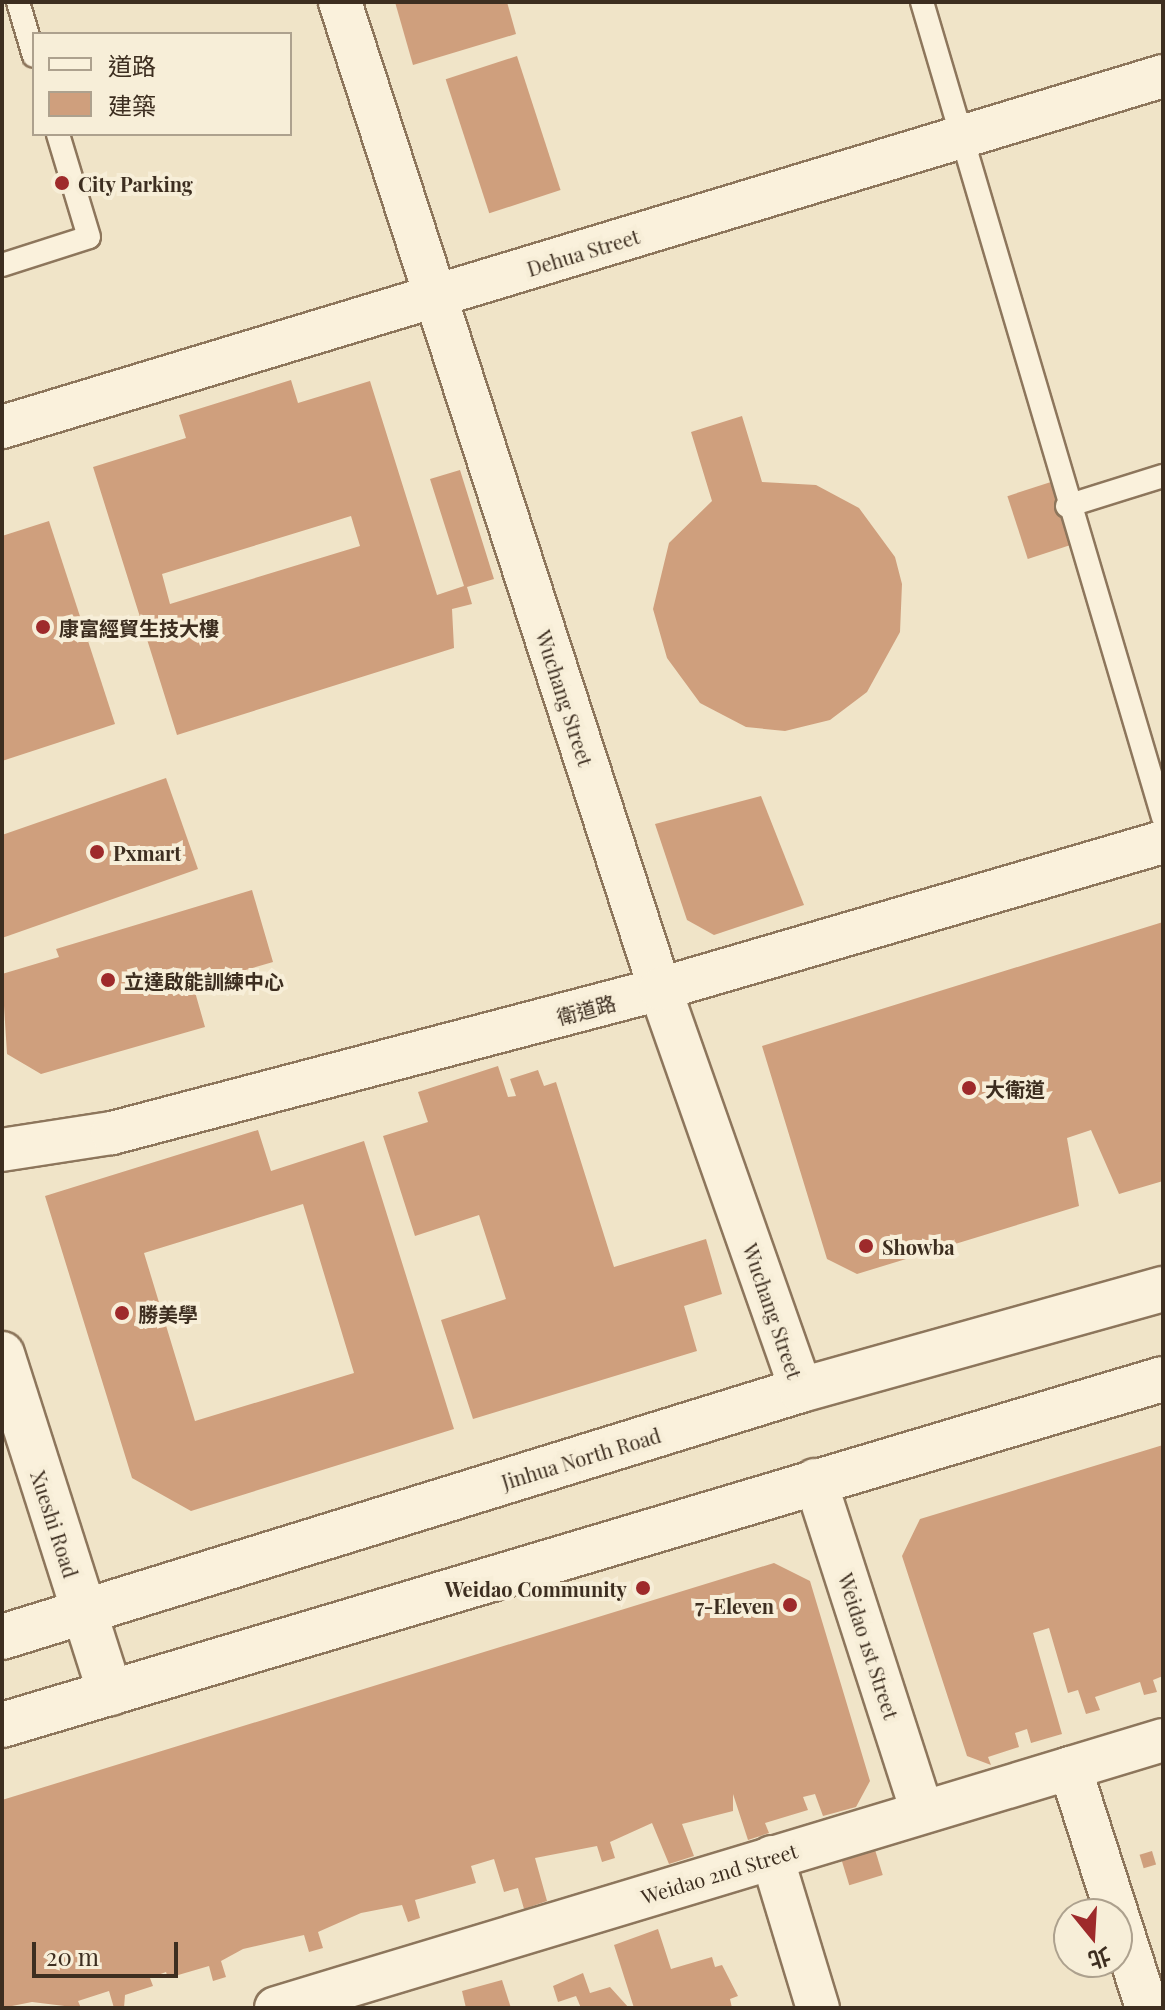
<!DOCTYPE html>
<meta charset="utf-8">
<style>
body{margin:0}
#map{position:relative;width:1165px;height:2010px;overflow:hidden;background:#f0e4c8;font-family:"Playfair Display","Noto Sans TC",serif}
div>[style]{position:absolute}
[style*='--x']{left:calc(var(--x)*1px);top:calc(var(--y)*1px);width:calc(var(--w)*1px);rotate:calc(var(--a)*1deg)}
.building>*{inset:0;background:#cf9f7d;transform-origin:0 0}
.roads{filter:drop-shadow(2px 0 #8d765c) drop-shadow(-2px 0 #8d765c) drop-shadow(0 2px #8d765c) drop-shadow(0 -2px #8d765c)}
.lane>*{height:22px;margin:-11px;padding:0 11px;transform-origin:11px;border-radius:11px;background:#faf1dc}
.street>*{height:42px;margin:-21px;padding:0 21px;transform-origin:21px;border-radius:21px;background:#faf1dc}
.secondary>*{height:44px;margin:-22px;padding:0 22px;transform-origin:22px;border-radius:22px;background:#faf1dc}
.dots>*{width:22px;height:22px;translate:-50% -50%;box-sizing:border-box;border:4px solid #f7eed8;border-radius:50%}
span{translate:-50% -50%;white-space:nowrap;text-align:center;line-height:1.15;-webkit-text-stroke:8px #f7eed8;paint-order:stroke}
.poi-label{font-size:20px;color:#3d2e20;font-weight:700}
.left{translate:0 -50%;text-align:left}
.right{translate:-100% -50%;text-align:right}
.street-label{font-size:20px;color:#3d2e20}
.frame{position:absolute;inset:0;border:4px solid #3d2e20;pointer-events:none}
.legend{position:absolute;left:32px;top:32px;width:260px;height:104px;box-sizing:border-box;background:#f7eed8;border:2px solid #ada18e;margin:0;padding:10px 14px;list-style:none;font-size:24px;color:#3d2e20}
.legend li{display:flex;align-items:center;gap:16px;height:40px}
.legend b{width:40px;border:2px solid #ada18e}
.north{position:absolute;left:1053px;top:1898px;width:80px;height:80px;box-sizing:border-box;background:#f7eed8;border:2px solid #ada18e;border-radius:50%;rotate:162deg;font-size:22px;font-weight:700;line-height:32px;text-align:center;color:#3d2e20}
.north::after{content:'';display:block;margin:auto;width:28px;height:36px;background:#9e2a2b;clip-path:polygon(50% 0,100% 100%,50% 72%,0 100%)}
.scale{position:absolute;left:32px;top:1942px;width:146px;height:36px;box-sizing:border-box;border:4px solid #3d2e20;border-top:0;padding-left:10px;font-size:24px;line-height:28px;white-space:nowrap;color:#3d2e20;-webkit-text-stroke:6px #f7eed8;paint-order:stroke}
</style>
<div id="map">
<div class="building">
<i style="clip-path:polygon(395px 2px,507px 2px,516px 34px,413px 65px)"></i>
<i style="left:517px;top:56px;width:141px;height:75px;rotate:72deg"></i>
<i style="clip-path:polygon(evenodd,291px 380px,298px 403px,370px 381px,437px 595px,464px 586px,430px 479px,460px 470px,494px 579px,467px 587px,472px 604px,452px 609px,454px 648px,177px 735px,93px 467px,186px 438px,179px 415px,291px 380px,351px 516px,360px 546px,170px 604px,162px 574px,351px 516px)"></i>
<i style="clip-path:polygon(742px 416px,762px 482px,816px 485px,859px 508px,895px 557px,902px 584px,900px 632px,867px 692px,830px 720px,785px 731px,746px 727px,700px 703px,667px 658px,653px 609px,669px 543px,712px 501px,691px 432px)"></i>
<i style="left:1054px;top:481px;width:66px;height:49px;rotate:72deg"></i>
<i style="clip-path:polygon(49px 521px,115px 724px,2px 761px,2px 536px)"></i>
<i style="clip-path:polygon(166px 778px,198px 869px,2px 938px,2px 835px)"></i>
<i style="clip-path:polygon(761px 796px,804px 905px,714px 935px,687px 920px,655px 824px)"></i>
<i style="clip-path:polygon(252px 890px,273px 962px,193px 985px,205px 1027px,41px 1074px,7px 1054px,2px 974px,59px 957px,56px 949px)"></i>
<i style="clip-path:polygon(1163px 922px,1163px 1181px,1119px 1194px,1091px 1130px,1067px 1138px,1079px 1206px,857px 1274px,827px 1259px,762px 1046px)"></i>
<i style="clip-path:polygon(498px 1066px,508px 1097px,516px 1096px,510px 1079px,538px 1070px,544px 1086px,556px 1082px,614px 1267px,706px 1239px,722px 1294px,684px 1306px,697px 1351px,473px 1419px,441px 1320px,506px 1299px,479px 1215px,415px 1236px,383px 1136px,428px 1122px,418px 1092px)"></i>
<i style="clip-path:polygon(evenodd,258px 1130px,271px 1171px,364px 1141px,454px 1429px,191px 1511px,132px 1478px,45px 1196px,258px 1130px,303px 1204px,354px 1373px,195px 1421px,144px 1253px,303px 1204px)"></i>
<i style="clip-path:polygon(1163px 1445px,1163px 1676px,1153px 1680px,1157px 1692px,1144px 1695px,1140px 1682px,1095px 1697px,1100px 1710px,1086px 1714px,1078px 1690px,1068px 1693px,1049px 1628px,1033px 1633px,1062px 1734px,1031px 1743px,1027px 1729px,1015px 1733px,1019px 1747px,988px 1757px,991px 1765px,967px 1756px,902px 1556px,920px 1519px)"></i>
<i style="clip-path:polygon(774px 1563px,810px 1581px,870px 1781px,856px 1807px,823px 1816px,815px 1794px,803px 1797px,808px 1810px,765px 1823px,769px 1833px,748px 1840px,733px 1794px,733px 1811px,682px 1824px,694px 1856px,669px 1864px,652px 1823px,610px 1842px,615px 1858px,602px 1862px,597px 1846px,535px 1858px,547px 1901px,524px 1909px,518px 1888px,504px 1892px,494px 1859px,471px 1866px,476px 1883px,415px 1900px,420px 1918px,408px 1922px,402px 1905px,361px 1913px,318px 1932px,323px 1948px,309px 1952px,304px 1935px,243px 1949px,221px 1961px,226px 1977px,213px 1981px,209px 1966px,168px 1978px,166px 1972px,150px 1978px,153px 1986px,125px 1995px,124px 2008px,114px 2008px,109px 1991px,78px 2001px,81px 2008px,32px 2002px,2px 2008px,2px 1800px)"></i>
<i style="left:869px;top:1830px;width:47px;height:35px;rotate:73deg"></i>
<i style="left:1152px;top:1851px;width:14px;height:13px;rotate:73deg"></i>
<i style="clip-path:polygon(658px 1929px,671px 1969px,712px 1957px,715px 1967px,722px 1965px,738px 1996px,730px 1999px,732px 2008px,634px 2008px,614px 1945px)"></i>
<i style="clip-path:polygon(583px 1973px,590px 1993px,610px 1987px,629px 2008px,581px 2008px,576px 1996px,558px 2002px,553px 1986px)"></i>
<i style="clip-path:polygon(502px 1980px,511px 2008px,466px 2008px,462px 1991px)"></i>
</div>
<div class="roads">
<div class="lane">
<i style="--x:18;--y:2;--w:56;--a:73.5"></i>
<i style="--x:922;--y:2;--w:850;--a:73.53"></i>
<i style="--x:2;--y:265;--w:91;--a:-17.8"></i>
<i style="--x:89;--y:237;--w:108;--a:-106.8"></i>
<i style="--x:1067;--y:506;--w:101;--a:-17.4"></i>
</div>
<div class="street">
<i style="--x:340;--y:2;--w:1038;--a:72.04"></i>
<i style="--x:660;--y:989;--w:425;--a:70.6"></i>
<i style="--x:2;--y:427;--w:1213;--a:-16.82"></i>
<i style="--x:2;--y:1150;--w:111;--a:-8.8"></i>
<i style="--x:112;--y:1133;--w:567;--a:-14.72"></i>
<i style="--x:660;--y:989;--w:524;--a:-16.29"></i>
<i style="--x:815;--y:1480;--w:348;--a:72.1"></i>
<i style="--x:1070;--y:1768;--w:252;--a:72.2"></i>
<i style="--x:772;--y:1857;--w:158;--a:73.1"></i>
<i style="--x:276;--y:2008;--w:927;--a:-16.81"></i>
</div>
<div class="secondary">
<i style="--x:2;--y:1354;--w:356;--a:72.3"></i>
<i style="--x:2;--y:1637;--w:836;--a:-17.18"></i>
<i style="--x:801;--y:1390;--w:376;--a:-15.6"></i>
<i style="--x:2;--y:1725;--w:1211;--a:-16.6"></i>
</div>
</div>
<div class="dots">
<i style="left:62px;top:183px;background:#9e2a2b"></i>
<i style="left:43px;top:627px;background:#9e2a2b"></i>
<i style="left:97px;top:852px;background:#9e2a2b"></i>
<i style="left:108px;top:980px;background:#9e2a2b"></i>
<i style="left:969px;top:1088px;background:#9e2a2b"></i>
<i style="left:866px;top:1246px;background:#9e2a2b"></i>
<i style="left:122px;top:1313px;background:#9e2a2b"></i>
<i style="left:643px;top:1588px;background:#9e2a2b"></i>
<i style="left:790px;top:1605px;background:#9e2a2b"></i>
</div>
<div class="poi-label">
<span class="left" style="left:78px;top:183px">City Parking</span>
<span class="left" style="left:59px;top:627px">康富經貿生技大樓</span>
<span class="left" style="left:113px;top:852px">Pxmart</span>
<span class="left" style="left:124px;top:980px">立達啟能訓練中心</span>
<span class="left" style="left:985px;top:1088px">大衛道</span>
<span class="left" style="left:882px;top:1246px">Showba</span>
<span class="left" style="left:138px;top:1313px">勝美學</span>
<span class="right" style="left:627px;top:1588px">Weidao Community</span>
<span class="right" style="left:774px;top:1605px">7-Eleven</span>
</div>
<div class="street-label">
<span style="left:583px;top:252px;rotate:-17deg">Dehua Street</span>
<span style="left:565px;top:698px;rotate:72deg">Wuchang Street</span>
<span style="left:586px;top:1009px;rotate:-15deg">衛道路</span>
<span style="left:773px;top:1311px;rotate:71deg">Wuchang Street</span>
<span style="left:581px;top:1458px;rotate:-17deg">Jinhua North Road</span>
<span style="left:55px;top:1524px;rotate:72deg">Xueshi Road</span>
<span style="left:869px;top:1646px;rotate:72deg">Weidao 1st Street</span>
<span style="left:719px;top:1873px;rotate:-17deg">Weidao 2nd Street</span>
</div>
<div class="frame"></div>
<ul class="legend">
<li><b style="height:10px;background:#faf1dc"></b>道路</li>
<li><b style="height:22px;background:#cf9f7d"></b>建築</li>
</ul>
<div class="north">北</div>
<div class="scale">20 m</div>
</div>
